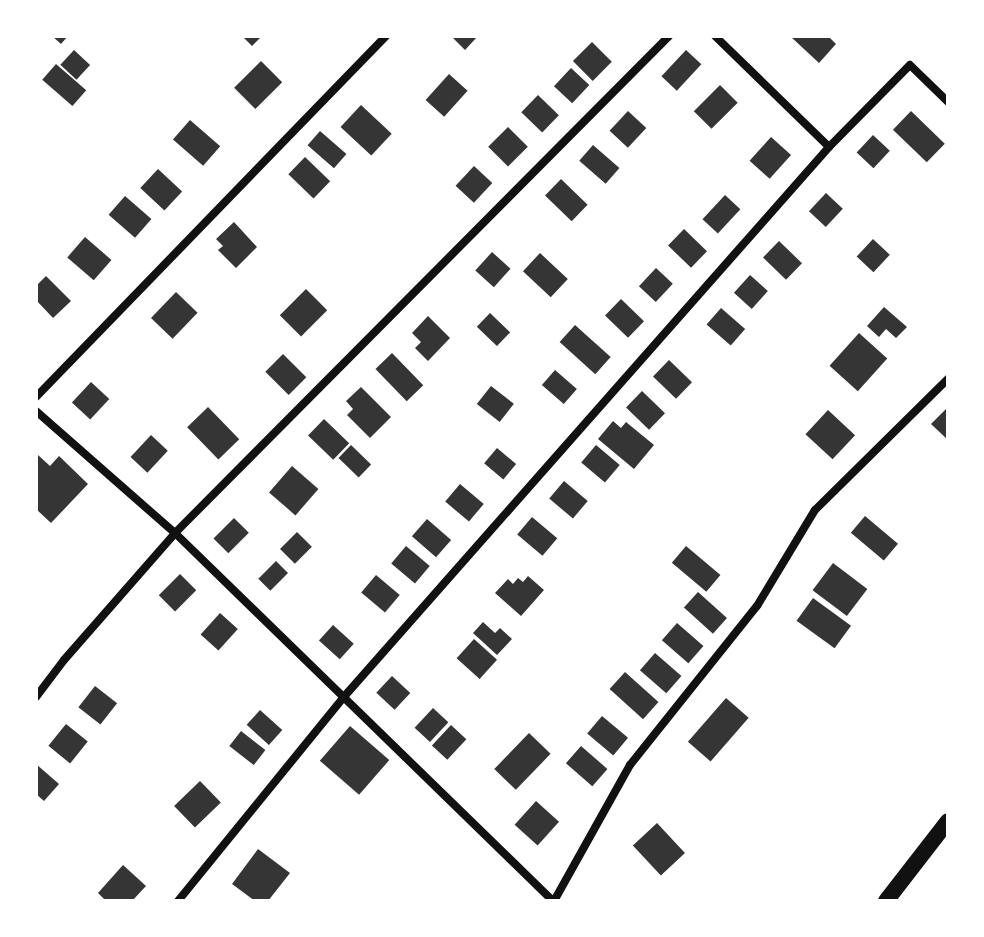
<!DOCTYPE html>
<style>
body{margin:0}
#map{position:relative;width:984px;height:937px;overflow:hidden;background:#fff;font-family:"DejaVu Sans",sans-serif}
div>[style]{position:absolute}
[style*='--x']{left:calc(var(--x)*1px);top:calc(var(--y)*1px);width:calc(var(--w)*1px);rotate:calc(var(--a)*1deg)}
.building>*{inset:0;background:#353535;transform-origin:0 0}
.minor>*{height:8px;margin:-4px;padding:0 4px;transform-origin:4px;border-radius:4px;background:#111}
.secondary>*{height:16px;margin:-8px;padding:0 8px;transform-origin:8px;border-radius:8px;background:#111}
span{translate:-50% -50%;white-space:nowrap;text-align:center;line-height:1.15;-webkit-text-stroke:8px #fff;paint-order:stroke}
.frame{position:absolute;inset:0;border:38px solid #fff;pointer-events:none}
</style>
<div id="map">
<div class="building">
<i style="clip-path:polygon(52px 36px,68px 36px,61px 44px)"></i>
<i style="clip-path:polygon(242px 36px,262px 36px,252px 46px)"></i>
<i style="clip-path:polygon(451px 36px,478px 36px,465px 50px)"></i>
<i style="clip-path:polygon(790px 36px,828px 36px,836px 44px,819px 63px)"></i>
<i style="left:592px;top:42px;width:28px;height:27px;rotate:45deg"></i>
<i style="left:74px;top:50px;width:22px;height:20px;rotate:43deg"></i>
<i style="left:686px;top:50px;width:21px;height:36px;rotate:43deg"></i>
<i style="left:261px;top:61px;width:30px;height:38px;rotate:45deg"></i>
<i style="left:56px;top:64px;width:40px;height:21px;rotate:41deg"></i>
<i style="left:571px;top:68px;width:25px;height:25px;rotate:43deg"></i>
<i style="left:449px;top:74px;width:25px;height:35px;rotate:42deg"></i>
<i style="left:720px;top:85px;width:25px;height:37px;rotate:45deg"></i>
<i style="left:538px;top:95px;width:29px;height:24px;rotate:44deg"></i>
<i style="left:361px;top:105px;width:42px;height:30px;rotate:43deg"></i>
<i style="left:628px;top:111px;width:25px;height:27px;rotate:43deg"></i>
<i style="left:911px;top:111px;width:47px;height:26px;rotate:44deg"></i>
<i style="left:190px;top:120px;width:40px;height:26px;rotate:41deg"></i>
<i style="left:508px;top:127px;width:28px;height:28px;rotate:45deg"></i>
<i style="left:320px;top:131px;width:35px;height:19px;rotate:41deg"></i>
<i style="left:873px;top:135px;width:23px;height:24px;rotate:43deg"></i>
<i style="left:771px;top:137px;width:27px;height:32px;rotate:42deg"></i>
<i style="left:593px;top:145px;width:35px;height:21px;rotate:41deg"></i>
<i style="left:305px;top:157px;width:35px;height:24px;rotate:44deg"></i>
<i style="left:474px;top:166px;width:25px;height:27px;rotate:43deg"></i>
<i style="left:158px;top:169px;width:33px;height:26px;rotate:43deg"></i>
<i style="left:561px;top:179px;width:37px;height:23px;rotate:44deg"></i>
<i style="left:826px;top:193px;width:23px;height:25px;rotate:43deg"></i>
<i style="left:725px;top:195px;width:21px;height:33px;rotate:43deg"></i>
<i style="left:125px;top:196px;width:35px;height:25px;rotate:41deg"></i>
<i style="clip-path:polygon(234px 222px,257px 247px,236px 268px,218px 250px,223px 246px,216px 239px)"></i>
<i style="left:684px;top:229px;width:32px;height:23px;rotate:44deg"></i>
<i style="left:85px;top:237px;width:35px;height:27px;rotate:41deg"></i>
<i style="left:873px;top:239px;width:23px;height:24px;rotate:43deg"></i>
<i style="left:779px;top:241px;width:32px;height:23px;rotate:44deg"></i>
<i style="left:492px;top:252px;width:25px;height:25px;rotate:42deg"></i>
<i style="left:540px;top:253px;width:38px;height:25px;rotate:43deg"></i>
<i style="left:656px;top:268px;width:23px;height:25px;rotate:43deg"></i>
<i style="left:750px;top:275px;width:24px;height:24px;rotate:42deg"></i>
<i style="clip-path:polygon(46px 276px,71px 301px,53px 318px,36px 300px,36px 286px)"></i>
<i style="left:306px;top:289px;width:30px;height:37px;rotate:45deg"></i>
<i style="left:176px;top:292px;width:30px;height:36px;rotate:44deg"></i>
<i style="left:621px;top:299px;width:32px;height:23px;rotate:44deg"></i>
<i style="clip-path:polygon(884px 307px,907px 327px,896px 338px,886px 329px,879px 337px,867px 326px)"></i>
<i style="left:721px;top:308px;width:32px;height:22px;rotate:41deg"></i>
<i style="left:490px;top:313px;width:28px;height:19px;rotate:44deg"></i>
<i style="clip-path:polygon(428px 316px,450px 338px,428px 361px,415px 348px,421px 342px,412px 333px)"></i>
<i style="left:575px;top:325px;width:48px;height:23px;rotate:42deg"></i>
<i style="left:859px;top:333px;width:38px;height:44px;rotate:42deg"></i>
<i style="left:392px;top:353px;width:45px;height:23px;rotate:46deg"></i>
<i style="left:283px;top:354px;width:33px;height:25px;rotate:45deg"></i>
<i style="left:669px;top:360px;width:32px;height:23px;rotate:44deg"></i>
<i style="left:555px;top:370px;width:29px;height:20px;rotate:41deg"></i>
<i style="left:91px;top:382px;width:25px;height:28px;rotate:43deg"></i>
<i style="left:491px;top:386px;width:29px;height:23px;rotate:38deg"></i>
<i style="clip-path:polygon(361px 387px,391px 417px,370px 438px,347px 415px,353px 409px,346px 401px)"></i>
<i style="left:642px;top:391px;width:32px;height:23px;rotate:44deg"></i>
<i style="left:208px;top:407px;width:45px;height:29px;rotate:46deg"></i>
<i style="clip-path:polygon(948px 407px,948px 440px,931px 424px)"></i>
<i style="left:828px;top:410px;width:37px;height:33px;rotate:43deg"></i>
<i style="left:324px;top:419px;width:35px;height:23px;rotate:44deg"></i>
<i style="clip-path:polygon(613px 421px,621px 428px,626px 422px,654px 445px,634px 469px,598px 439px)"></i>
<i style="left:151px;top:435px;width:23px;height:30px;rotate:43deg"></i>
<i style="left:351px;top:445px;width:28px;height:18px;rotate:44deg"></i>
<i style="left:596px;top:445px;width:31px;height:23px;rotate:40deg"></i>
<i style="left:497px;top:448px;width:25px;height:20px;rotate:40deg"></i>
<i style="clip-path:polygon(38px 455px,50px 466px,59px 456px,88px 484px,51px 523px,36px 509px)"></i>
<i style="left:292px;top:466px;width:35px;height:35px;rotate:41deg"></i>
<i style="left:564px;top:481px;width:31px;height:23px;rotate:40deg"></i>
<i style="left:460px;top:484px;width:31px;height:23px;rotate:40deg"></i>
<i style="left:865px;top:516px;width:43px;height:22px;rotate:40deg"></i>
<i style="left:532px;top:517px;width:33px;height:23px;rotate:40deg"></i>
<i style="left:234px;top:518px;width:21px;height:29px;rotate:45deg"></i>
<i style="left:427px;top:519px;width:32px;height:23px;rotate:41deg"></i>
<i style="left:297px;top:532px;width:21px;height:24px;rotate:45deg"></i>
<i style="left:406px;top:546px;width:31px;height:23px;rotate:40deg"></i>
<i style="left:686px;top:546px;width:45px;height:22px;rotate:40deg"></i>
<i style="left:276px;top:561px;width:17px;height:25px;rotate:45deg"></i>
<i style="left:833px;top:563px;width:43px;height:34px;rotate:37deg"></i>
<i style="left:180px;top:574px;width:23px;height:30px;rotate:45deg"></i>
<i style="left:376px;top:575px;width:31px;height:23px;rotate:40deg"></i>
<i style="clip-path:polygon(528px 576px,544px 590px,521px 616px,495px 593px,508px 579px,513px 584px,518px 578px,523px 582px)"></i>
<i style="left:698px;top:592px;width:39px;height:21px;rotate:42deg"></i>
<i style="left:813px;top:598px;width:47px;height:28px;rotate:36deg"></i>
<i style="left:220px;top:613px;width:24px;height:29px;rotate:42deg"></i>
<i style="clip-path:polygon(483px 622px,495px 633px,500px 628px,512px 639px,497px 655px,473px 633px)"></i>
<i style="left:677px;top:623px;width:35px;height:23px;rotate:41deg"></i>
<i style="left:333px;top:625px;width:28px;height:21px;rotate:42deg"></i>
<i style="left:474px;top:639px;width:31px;height:26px;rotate:42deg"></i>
<i style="left:655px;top:653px;width:35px;height:23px;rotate:41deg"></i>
<i style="left:625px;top:672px;width:45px;height:23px;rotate:42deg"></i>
<i style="left:392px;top:676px;width:25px;height:23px;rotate:43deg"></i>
<i style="left:95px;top:686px;width:28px;height:27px;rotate:38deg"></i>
<i style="left:726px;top:698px;width:30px;height:58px;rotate:41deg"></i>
<i style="left:433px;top:708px;width:21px;height:27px;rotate:43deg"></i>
<i style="left:260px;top:710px;width:30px;height:20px;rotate:42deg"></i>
<i style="left:602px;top:716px;width:34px;height:23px;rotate:40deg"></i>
<i style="left:66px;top:724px;width:28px;height:28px;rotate:39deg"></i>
<i style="left:451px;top:725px;width:21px;height:28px;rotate:43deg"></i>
<i style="left:350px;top:726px;width:52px;height:46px;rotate:41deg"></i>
<i style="left:241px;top:731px;width:31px;height:19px;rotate:38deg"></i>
<i style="left:529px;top:733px;width:30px;height:50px;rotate:44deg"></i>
<i style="left:581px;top:746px;width:35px;height:23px;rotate:41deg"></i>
<i style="clip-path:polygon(36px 764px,59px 784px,44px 801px,36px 794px)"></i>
<i style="left:200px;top:781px;width:30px;height:36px;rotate:46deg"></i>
<i style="left:536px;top:801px;width:31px;height:32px;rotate:42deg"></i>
<i style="left:657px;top:823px;width:41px;height:33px;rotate:47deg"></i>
<i style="clip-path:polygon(258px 849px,290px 873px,268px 901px,255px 901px,232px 884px)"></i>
<i style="clip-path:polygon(123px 865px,146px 886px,132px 901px,106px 901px,98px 893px)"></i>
</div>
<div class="minor">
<i style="--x:715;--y:36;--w:159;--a:44.2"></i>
<i style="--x:36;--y:397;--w:503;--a:-45.89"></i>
<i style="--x:36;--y:411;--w:185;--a:41.3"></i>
<i style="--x:175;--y:533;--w:528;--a:44.23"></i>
<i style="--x:36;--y:697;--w:46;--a:-52.9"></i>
<i style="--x:64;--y:660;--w:169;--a:-48.8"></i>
<i style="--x:175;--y:533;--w:701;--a:-45.17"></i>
<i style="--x:178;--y:901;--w:260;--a:-50.9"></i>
<i style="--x:342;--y:699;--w:736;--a:-48.58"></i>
<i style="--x:829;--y:147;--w:115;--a:-45.4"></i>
<i style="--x:910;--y:65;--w:53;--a:44.2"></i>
<i style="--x:554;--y:901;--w:156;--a:-60.8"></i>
<i style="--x:630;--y:765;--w:203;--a:-51.4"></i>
<i style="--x:757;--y:606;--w:112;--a:-58.9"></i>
<i style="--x:815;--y:510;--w:187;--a:-44.6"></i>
</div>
<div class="secondary">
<i style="--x:886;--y:901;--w:101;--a:-52.2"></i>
</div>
<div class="frame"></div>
</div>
